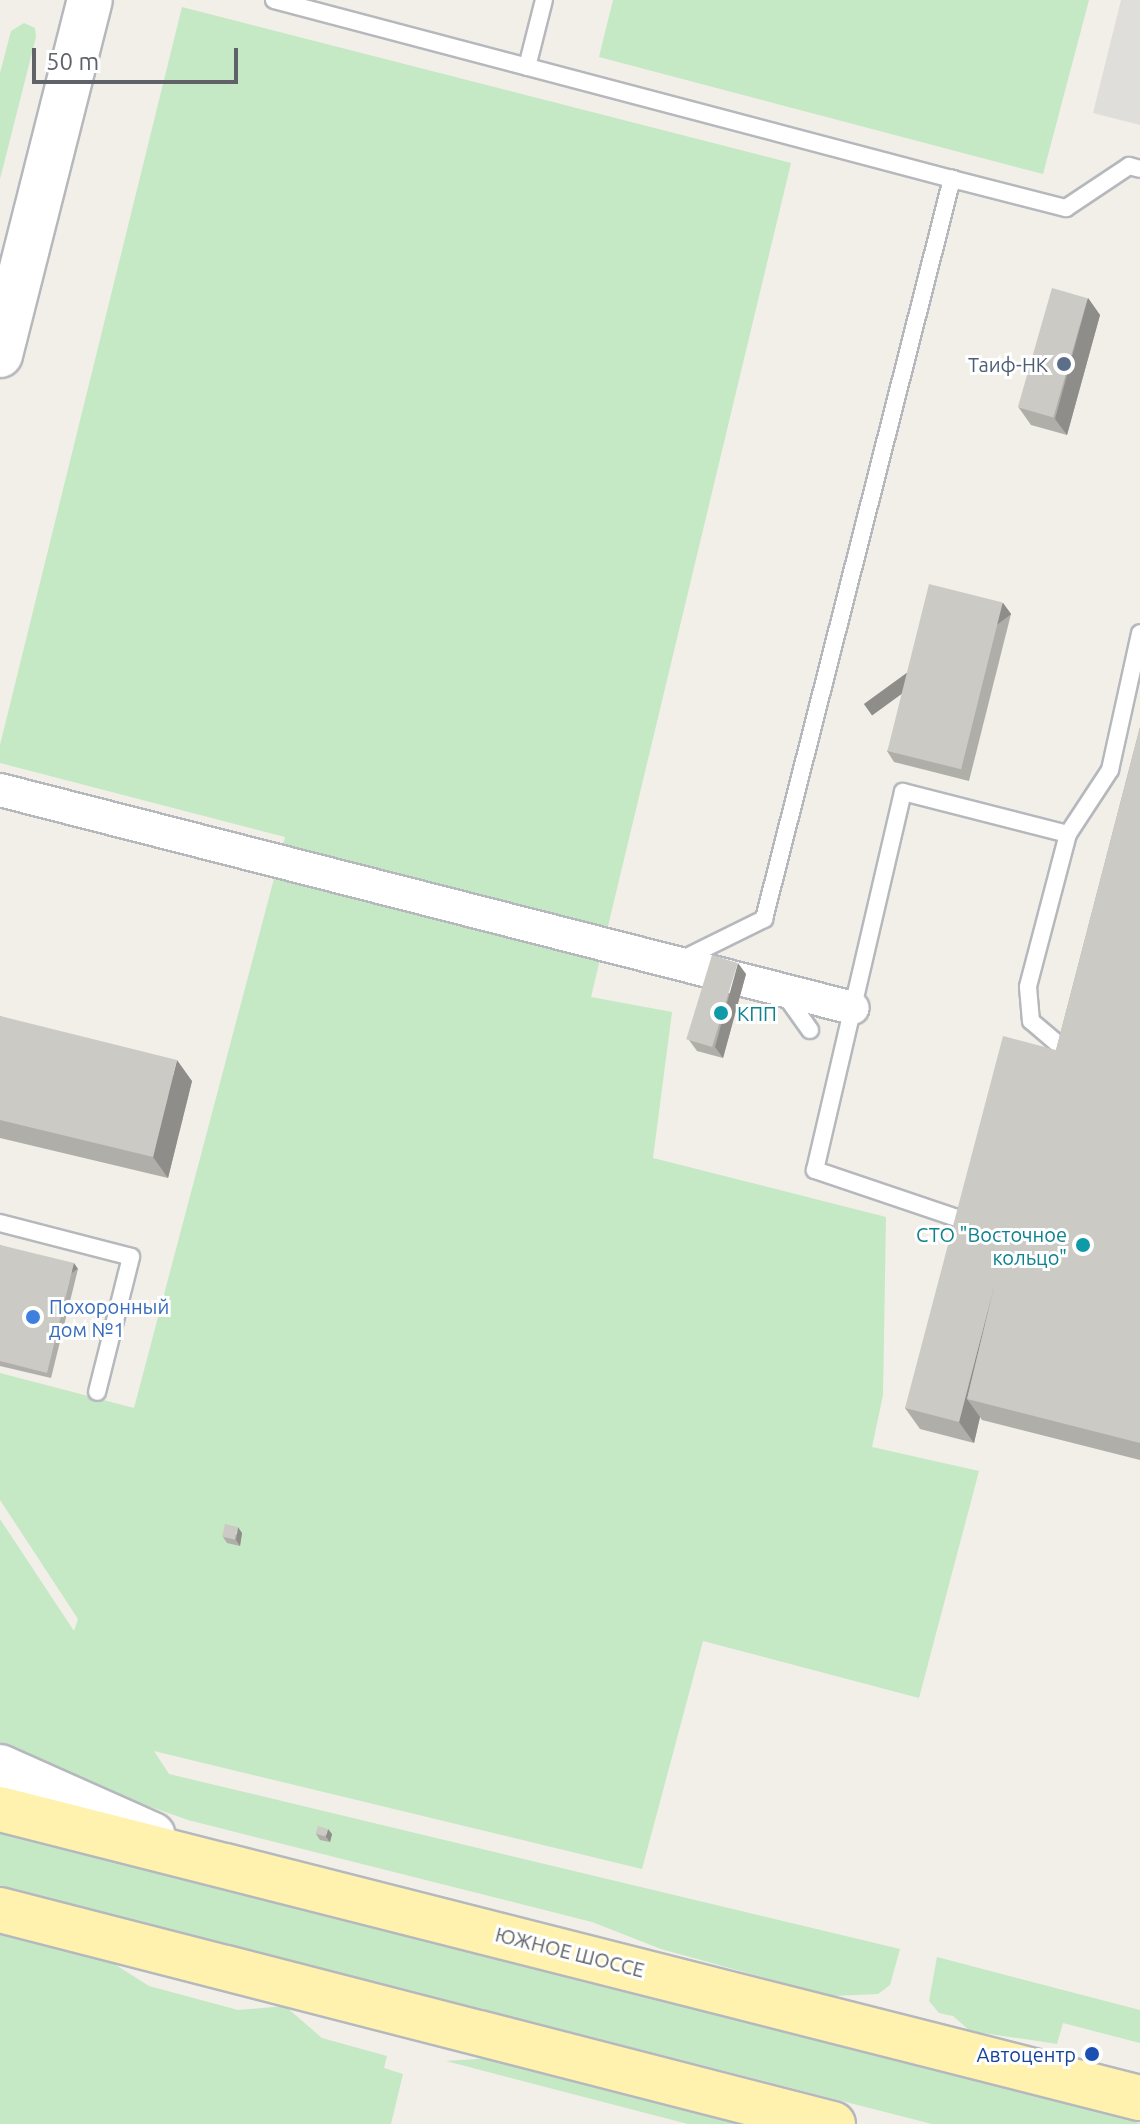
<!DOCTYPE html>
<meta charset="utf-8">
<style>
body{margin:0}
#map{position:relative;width:1140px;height:2124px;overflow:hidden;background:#f1efe8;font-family:Ubuntu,sans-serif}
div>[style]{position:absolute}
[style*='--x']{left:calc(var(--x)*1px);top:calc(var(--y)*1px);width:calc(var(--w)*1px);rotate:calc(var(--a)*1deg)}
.industrial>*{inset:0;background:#e0deda}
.green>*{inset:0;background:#c5e8c5}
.roads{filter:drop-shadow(2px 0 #b5b8bc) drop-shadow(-2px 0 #b5b8bc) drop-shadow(0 2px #b5b8bc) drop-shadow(0 -2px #b5b8bc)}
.lane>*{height:16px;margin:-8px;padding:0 8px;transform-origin:8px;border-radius:8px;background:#fff}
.street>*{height:32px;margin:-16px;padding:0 16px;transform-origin:16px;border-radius:16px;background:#fff}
.secondary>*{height:44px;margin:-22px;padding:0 22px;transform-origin:22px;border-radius:22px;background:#fff}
.primary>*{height:44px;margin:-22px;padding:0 22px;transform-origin:22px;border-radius:22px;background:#fff2af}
.wall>*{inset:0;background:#afaea9}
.shaded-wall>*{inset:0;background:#8f8d8a;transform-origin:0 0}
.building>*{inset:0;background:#cccac5;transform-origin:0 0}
.dots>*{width:22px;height:22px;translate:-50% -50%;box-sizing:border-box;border:4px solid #fff;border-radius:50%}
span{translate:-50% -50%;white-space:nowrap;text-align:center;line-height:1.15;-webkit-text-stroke:6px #fff;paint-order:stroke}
.service-label{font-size:20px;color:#4e5e75}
.right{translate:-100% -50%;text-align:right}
.culture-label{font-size:20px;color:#0d838f}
.left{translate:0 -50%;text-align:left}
.shop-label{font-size:20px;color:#366cbe}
.street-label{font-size:20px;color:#5f6368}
.transit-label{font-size:20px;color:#164399}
.scale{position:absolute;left:32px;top:48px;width:206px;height:36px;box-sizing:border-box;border:4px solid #5f6368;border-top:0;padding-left:10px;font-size:24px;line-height:28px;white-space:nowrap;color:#5f6368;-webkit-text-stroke:6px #fff;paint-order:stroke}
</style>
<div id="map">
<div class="industrial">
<i style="clip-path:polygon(1121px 0,1140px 0,1140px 125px,1093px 113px)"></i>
</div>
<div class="green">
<i style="clip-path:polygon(613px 0,1089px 0,1043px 174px,599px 57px)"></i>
<i style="clip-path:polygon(182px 7px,791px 163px,591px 997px,672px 1012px,653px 1158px,886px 1217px,883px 1395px,872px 1447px,979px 1471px,919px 1698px,703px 1641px,642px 1869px,154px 1751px,169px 1774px,900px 1949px,890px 1985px,878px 1994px,831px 1996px,661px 1949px,592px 1922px,188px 1820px,0 1754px,0 1519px,74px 1631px,78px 1619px,0 1500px,0 1373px,134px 1408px,285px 837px,0 763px,0 745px)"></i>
<i style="clip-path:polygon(24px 23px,35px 28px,36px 37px,0 179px,0 73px,11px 31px)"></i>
<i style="clip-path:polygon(0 1832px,1140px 2123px,1140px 2124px,932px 2124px,0 1886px)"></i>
<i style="clip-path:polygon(0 1931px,105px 1958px,149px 1986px,238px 2010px,285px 2006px,322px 2038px,387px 2056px,384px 2068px,403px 2074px,391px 2124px,0 2124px)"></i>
<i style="clip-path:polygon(937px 1957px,1140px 2010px,1140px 2043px,1063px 2023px,1057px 2044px,970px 2031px,953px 2016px,939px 2013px,929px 2001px)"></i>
<i style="clip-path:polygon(491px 2058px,757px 2124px,688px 2124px,446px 2061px)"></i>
</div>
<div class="roads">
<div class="lane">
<i style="--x:274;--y:0;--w:701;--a:14.79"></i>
<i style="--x:527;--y:67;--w:69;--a:-75.8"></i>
<i style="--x:1068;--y:834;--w:77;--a:-56.7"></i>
<i style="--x:1110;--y:770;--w:140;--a:-77.6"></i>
<i style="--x:681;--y:960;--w:93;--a:-26.3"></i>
<i style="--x:764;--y:919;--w:764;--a:-75.75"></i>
<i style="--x:952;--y:179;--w:118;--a:14.3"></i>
<i style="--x:1066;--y:208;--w:76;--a:-33.7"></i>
<i style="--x:1129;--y:166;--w:11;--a:15"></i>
<i style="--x:785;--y:995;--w:43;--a:54.5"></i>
<i style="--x:957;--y:1218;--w:150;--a:-161.3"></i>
<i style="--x:815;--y:1170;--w:388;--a:-76.9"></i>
<i style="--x:903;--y:792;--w:170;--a:14.3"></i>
<i style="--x:1068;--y:834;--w:158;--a:104.7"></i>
<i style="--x:1028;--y:987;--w:34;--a:85"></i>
<i style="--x:1031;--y:1021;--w:43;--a:40.3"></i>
<i style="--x:0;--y:1223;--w:135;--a:14.5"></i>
<i style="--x:131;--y:1257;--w:139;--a:104.1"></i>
</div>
<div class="street">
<i style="--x:0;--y:790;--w:880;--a:14.34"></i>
</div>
<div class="secondary">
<i style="--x:0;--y:355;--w:366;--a:-75.8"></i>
<i style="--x:0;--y:1767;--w:167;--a:24"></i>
</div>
<div class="primary">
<i style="--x:0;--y:1809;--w:1176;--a:14.23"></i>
<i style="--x:0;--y:1910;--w:860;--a:14.41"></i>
</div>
</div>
<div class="wall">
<i style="clip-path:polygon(1088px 298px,1100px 315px,1067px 435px,1031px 425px,1019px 408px)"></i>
<i style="clip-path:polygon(1003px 603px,1011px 614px,969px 781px,894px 762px,887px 751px)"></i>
<i style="clip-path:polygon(1140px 727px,1140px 1460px,982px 1420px,980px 1417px,974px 1443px,920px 1429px,905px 1408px,1056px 1050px)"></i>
<i style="clip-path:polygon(746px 974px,723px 1058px,697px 1051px,689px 1040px)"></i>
<i style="clip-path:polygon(0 1016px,192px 1081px,168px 1178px,0 1138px)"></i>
<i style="clip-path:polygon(0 1245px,78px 1269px,51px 1378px,0 1366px)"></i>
<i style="clip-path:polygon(242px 1533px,240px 1546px,227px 1543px,223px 1537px)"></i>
<i style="clip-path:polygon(316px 1834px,332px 1834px,330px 1842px,320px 1840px)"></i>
</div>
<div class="shaded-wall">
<i style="clip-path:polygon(1088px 298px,1100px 315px,1067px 435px,1055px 419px)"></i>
<i style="left:1003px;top:603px;width:14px;height:172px;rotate:54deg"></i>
<i style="clip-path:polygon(738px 963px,746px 974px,723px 1058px,715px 1047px)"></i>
<i style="clip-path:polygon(177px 1060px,192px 1081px,168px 1178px,153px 1157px)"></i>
<i style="left:74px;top:1263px;width:7px;height:113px;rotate:56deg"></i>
<i style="clip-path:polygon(995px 1283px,967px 1399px,980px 1417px,974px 1443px,959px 1422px)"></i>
<i style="clip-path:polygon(238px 1527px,242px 1533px,240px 1546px,236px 1540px)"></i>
<i style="clip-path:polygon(328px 1829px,332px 1834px,330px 1842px,326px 1837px)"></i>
</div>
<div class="building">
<i style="left:1052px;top:288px;width:37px;height:124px;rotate:16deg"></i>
<i style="left:929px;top:584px;width:76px;height:172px;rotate:14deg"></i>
<i style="clip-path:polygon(1140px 727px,1140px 1443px,967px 1399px,995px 1283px,959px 1422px,905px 1408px,1003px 1036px,1056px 1050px)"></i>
<i style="left:712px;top:955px;width:27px;height:88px;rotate:17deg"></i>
<i style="clip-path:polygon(0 1016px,177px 1060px,153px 1157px,0 1120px)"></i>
<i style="clip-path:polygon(0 1245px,74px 1263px,47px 1373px,0 1361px)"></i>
<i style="left:225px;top:1524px;width:13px;height:13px;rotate:13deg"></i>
<i style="left:318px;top:1826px;width:10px;height:8px;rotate:17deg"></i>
</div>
<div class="dots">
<i style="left:1064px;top:364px;background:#5c6f8a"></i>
<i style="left:721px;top:1013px;background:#0f9aa8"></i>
<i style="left:1083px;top:1245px;background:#0f9aa8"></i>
<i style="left:33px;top:1317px;background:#3f7fe0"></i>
<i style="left:1092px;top:2054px;background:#1a4fb4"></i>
</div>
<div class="service-label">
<span class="right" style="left:1048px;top:364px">Таиф-НК</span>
</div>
<div class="culture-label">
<span class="left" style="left:737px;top:1013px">КПП</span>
<span class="right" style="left:1067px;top:1246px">СТО "Восточное<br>кольцо"</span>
</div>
<div class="shop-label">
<span class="left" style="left:49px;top:1318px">Похоронный<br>дом №1</span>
</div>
<div class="street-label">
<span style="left:570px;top:1952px;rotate:14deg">ЮЖНОЕ ШОССЕ</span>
</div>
<div class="transit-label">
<span class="right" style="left:1076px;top:2054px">Автоцентр</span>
</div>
<div class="scale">50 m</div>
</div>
